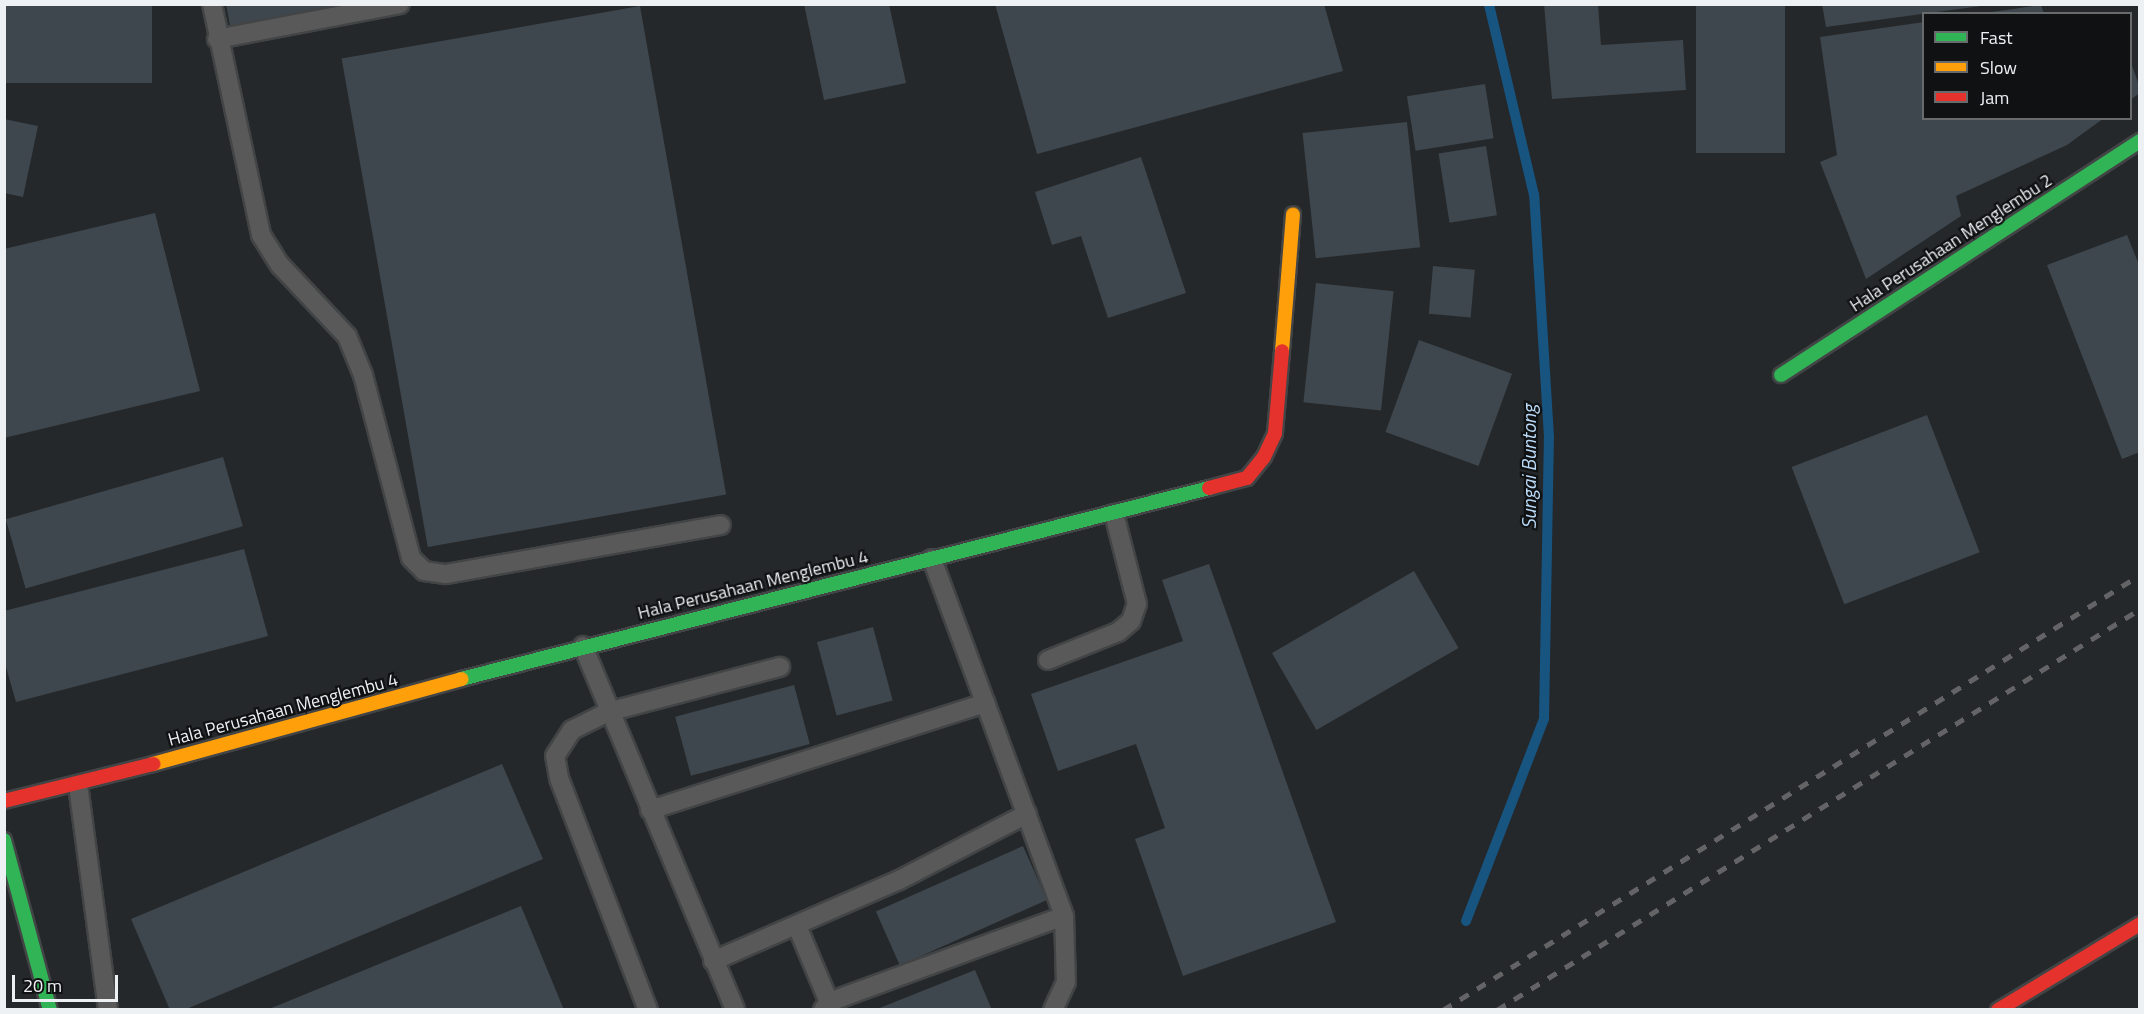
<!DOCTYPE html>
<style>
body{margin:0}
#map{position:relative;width:2144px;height:1014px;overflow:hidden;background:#25282a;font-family:"Titillium Web",sans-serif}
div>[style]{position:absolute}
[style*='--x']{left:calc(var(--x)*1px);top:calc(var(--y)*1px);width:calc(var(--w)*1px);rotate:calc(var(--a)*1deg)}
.stream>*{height:10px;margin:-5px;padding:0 5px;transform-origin:5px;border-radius:5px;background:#175480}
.building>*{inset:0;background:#3e474e;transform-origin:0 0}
.roads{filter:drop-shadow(2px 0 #424445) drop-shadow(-2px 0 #424445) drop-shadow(0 2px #424445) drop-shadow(0 -2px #424445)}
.lane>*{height:18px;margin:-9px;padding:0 9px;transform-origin:9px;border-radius:9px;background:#595959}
.fast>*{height:14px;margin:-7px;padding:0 7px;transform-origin:7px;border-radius:7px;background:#30b455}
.slow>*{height:14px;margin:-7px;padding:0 7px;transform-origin:7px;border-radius:7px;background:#ff9f0a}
.jam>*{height:14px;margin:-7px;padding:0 7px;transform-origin:7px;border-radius:7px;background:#e5322d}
.rail>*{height:4.5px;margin-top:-2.25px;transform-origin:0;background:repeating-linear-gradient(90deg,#646466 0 10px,transparent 0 20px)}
span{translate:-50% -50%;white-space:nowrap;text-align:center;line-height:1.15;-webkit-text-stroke:4.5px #0f1112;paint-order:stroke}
.street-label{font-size:18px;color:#eef1f3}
.water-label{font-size:20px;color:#bbdbf8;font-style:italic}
.frame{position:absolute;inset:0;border:6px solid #eef1f3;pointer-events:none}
.legend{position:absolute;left:1922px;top:12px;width:210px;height:108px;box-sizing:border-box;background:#0f1112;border:2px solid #686b6c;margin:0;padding:8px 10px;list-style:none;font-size:18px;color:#eef1f3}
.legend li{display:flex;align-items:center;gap:12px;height:30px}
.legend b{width:30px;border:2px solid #686b6c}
.scale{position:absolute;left:12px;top:975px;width:106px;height:27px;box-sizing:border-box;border:3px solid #eef1f3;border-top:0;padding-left:8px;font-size:18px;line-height:21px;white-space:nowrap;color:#eef1f3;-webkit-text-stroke:4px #0f1112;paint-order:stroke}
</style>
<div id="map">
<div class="stream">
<i style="--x:1466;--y:921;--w:217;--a:-68.9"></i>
<i style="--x:1544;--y:719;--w:282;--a:-89"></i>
<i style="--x:1549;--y:437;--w:242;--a:-93.5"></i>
<i style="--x:1534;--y:195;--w:196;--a:-103.3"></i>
</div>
<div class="building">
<i style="clip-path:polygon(226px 4px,340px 4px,340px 6px,230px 26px)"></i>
<i style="clip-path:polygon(804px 4px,889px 4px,906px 83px,824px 100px)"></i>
<i style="clip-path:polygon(995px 4px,1324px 4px,1343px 71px,1037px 154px)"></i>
<i style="clip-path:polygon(1544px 4px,1598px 4px,1601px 45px,1683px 40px,1686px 90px,1552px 99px)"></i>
<i style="left:1696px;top:4px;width:89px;height:149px"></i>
<i style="clip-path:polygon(1822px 4px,1980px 4px,1981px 6px,1826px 27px)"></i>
<i style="left:5px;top:5px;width:147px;height:78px"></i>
<i style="clip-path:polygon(2041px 5px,2044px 14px,1992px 14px,1992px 12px)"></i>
<i style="left:640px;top:6px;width:496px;height:303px;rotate:80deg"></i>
<i style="clip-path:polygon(1924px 22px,1924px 118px,2104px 118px,2067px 145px,1956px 196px,1961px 216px,1866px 279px,1820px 162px,1837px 155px,1820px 37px)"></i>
<i style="clip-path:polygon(2130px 60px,2140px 88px,2140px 93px,2130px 100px)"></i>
<i style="left:1485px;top:84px;width:55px;height:79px;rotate:81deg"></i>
<i style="clip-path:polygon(4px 119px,38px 126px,23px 197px,4px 193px)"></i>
<i style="left:1407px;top:122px;width:126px;height:105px;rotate:84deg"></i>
<i style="left:1486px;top:146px;width:70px;height:48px;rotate:81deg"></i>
<i style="clip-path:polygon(1141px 157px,1186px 293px,1108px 318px,1081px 236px,1052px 245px,1035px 192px)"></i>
<i style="clip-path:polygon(155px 213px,200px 391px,4px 438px,4px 249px)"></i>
<i style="clip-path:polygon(2127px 235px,2140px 267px,2140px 452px,2122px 459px,2047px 265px)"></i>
<i style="left:1433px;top:266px;width:42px;height:48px;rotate:5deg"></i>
<i style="left:1316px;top:283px;width:78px;height:120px;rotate:6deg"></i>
<i style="left:1419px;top:340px;width:99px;height:98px;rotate:20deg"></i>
<i style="left:1927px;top:415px;width:147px;height:145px;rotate:69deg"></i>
<i style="left:223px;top:457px;width:72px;height:226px;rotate:74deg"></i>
<i style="clip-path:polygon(244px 549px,268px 636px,16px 702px,4px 660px,4px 611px)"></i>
<i style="clip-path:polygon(1209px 564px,1336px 922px,1183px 976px,1135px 839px,1165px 828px,1136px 744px,1058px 771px,1031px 694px,1183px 641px,1162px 580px)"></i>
<i style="left:1414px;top:571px;width:89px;height:164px;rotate:60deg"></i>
<i style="left:873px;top:627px;width:76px;height:58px;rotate:75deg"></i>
<i style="left:794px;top:685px;width:61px;height:123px;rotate:75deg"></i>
<i style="clip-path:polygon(502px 764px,543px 859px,184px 1010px,170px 1010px,131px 919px)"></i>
<i style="left:1023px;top:846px;width:59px;height:161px;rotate:66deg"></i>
<i style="clip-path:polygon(521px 906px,564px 1010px,269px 1010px,269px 1009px)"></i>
<i style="clip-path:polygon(975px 970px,992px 1010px,877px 1010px,877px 1009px)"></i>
</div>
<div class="roads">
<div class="lane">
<i style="--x:212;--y:4;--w:236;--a:78"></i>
<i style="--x:261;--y:235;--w:36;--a:58"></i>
<i style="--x:280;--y:265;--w:98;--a:46.7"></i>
<i style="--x:347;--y:336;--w:42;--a:67.7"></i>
<i style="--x:363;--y:375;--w:189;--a:75.3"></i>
<i style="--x:411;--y:558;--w:18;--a:45"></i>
<i style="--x:424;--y:571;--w:22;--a:8"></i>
<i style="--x:446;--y:574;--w:279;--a:-10.1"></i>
<i style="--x:217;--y:39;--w:186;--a:-10.8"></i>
<i style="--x:932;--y:559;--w:381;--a:69.7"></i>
<i style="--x:1064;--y:916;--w:66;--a:88.3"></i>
<i style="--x:1066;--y:982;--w:31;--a:115"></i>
<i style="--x:583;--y:646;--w:394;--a:67.3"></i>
<i style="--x:1048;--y:660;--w:75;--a:-21.8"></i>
<i style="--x:1118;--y:632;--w:17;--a:-40"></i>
<i style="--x:1131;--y:621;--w:18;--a:-71"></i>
<i style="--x:1137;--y:604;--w:93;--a:-104.3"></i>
<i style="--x:78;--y:785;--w:227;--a:82.4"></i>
<i style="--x:650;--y:810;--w:352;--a:-17.7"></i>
<i style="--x:797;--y:926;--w:82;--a:67.2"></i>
<i style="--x:713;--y:961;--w:203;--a:-23.5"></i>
<i style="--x:899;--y:880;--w:144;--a:-27.3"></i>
<i style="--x:648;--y:1010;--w:248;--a:-111"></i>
<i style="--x:559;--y:778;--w:22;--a:-100"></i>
<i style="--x:555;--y:756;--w:31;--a:-57"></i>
<i style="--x:572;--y:730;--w:40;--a:-26.6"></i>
<i style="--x:608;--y:712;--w:178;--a:-14.7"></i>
<i style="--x:823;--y:1010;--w:10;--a:-53"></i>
<i style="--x:829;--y:1002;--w:250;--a:-20.1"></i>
</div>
<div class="fast">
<i style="--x:1781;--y:375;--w:429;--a:-33.1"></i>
<i style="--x:461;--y:679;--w:772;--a:-14.32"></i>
<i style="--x:4;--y:840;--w:176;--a:74.9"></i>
</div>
<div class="slow">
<i style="--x:1282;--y:351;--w:137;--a:-85.4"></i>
<i style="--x:153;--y:764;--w:320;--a:-15.4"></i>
</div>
<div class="jam">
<i style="--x:1209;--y:488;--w:39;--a:-15"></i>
<i style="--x:1247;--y:478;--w:27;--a:-51"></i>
<i style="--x:1264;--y:457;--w:26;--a:-65"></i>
<i style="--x:1275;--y:433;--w:82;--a:-85.1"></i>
<i style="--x:4;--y:801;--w:154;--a:-13.9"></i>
<i style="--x:1998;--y:1010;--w:166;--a:-31.2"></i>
</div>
</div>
<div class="rail">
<i style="--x:1443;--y:1010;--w:822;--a:-31.97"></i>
<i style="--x:1497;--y:1010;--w:758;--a:-31.95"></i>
</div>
<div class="street-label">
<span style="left:1951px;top:243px;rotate:-33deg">Hala Perusahaan Menglembu 2</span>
<span style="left:753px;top:585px;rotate:-14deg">Hala Perusahaan Menglembu 4</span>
<span style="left:283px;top:710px;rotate:-15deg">Hala Perusahaan Menglembu 4</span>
</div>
<div class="water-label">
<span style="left:1528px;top:467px;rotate:-90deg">Sungai Buntong</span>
</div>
<div class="frame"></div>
<ul class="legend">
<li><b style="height:8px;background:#30b455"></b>Fast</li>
<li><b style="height:8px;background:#ff9f0a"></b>Slow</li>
<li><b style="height:8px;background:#e5322d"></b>Jam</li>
</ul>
<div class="scale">20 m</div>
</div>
